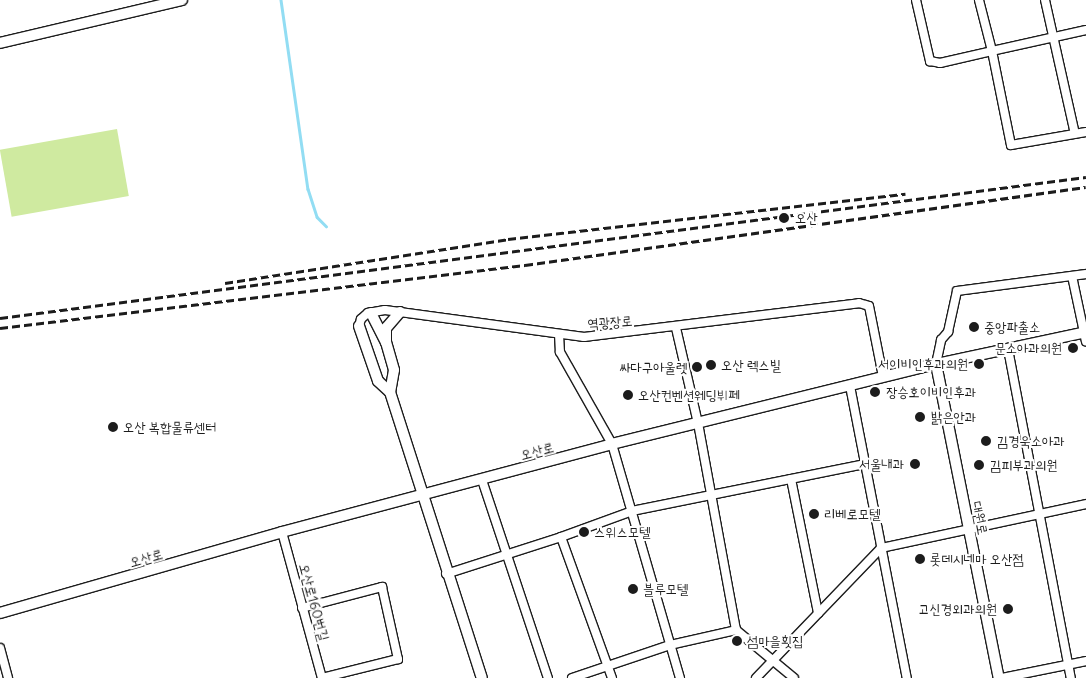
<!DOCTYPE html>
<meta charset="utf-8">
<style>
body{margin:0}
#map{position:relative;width:1086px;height:678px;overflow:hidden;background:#fff;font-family:Delius,"Poor Story",sans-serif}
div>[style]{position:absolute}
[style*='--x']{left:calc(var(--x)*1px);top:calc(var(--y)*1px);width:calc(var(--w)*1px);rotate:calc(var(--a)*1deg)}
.green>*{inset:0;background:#cfeaa0;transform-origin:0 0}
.stream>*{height:2.5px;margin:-1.25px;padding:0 1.25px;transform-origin:1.25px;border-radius:1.25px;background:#92ddf3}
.roads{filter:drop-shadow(1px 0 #1c1c1c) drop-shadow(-1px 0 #1c1c1c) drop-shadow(0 1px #1c1c1c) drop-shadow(0 -1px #1c1c1c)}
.street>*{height:8px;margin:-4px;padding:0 4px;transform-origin:4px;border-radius:4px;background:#fff}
.secondary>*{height:10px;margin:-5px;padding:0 5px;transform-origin:5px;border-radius:5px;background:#fff}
.rail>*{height:2.5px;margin-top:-1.25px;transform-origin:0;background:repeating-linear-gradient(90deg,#1c1c1c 0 8px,transparent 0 12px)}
.dots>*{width:14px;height:14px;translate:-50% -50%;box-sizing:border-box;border:2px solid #fff;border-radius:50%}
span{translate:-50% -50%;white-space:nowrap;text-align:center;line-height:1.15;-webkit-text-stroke:4px #fff;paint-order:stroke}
.poi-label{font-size:14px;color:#1c1c1c}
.left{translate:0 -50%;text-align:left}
.right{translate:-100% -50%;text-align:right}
.street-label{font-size:14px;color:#1c1c1c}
</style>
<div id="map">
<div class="green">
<i style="left:117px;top:129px;width:68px;height:119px;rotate:80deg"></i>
</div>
<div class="stream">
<i style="--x:281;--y:0;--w:191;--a:81.9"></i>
<i style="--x:308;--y:189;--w:29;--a:72"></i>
<i style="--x:317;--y:217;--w:13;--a:45"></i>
</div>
<div class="roads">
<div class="street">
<i style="--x:916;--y:0;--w:63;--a:77.1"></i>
<i style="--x:930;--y:61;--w:10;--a:11"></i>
<i style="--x:940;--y:63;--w:53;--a:-13"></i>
<i style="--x:992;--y:51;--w:53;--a:-104.3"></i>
<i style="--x:1045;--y:0;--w:137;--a:77.4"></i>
<i style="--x:1086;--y:30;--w:96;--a:167.4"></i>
<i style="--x:992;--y:51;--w:96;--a:78.6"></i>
<i style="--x:1011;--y:145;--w:76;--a:-9.8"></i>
<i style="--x:1072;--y:276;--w:67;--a:78"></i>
<i style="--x:359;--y:326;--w:7;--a:-74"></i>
<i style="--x:361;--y:319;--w:9;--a:-41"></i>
<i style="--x:368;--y:313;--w:17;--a:-10"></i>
<i style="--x:385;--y:310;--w:201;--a:7.7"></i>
<i style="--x:584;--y:337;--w:277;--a:-7"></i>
<i style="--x:859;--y:303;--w:10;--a:17"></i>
<i style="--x:869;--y:306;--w:72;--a:78.8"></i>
<i style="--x:676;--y:328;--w:98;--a:77"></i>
<i style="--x:698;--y:423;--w:210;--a:79.6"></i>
<i style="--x:736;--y:630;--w:75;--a:39.6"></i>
<i style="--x:559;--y:334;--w:18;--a:87"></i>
<i style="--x:560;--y:352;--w:106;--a:60.5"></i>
<i style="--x:612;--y:444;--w:244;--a:73.8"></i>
<i style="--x:1008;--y:349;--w:335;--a:79.2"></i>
<i style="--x:936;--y:364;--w:25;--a:-78"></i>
<i style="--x:941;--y:340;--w:11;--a:-49"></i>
<i style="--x:948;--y:332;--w:42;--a:-77.6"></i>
<i style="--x:957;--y:291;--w:130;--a:-7.5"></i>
<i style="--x:850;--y:386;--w:298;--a:79"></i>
<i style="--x:791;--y:479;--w:137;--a:78.6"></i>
<i style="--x:482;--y:480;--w:209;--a:71.6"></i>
<i style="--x:282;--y:532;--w:151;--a:74.7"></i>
<i style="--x:446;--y:574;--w:121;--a:-17.8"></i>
<i style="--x:302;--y:608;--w:83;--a:-14.7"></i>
<i style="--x:382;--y:587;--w:74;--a:77.5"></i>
<i style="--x:398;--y:659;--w:78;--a:166"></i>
<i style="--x:0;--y:648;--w:31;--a:75"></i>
<i style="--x:572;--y:678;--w:103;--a:-18.6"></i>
<i style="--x:670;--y:645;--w:68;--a:-12.8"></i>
<i style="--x:612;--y:678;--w:150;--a:-109.9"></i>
<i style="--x:561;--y:537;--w:76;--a:-20.1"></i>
<i style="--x:632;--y:511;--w:238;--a:-11.4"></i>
<i style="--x:756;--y:678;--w:180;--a:-46.1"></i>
<i style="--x:881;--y:548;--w:210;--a:-12.1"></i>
<i style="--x:1002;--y:678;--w:86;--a:-11.4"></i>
</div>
<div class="secondary">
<i style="--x:0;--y:43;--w:187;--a:-13.3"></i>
<i style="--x:400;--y:312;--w:21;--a:131"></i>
<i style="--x:386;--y:328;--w:14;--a:90"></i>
<i style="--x:386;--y:342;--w:29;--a:74"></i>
<i style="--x:394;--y:370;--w:22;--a:100"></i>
<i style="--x:390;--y:392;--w:300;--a:72.2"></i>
<i style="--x:371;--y:313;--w:33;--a:63"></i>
<i style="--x:359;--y:326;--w:58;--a:70.9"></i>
<i style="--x:378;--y:381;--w:16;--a:43"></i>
<i style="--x:936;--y:364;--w:320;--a:78.7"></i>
<i style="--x:0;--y:613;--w:293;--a:-16"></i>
<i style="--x:282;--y:532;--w:342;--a:-14.9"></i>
<i style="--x:612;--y:444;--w:334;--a:-13.9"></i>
<i style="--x:936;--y:364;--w:153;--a:-12"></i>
</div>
</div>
<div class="rail">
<i style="--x:225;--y:283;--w:286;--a:-8.8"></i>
<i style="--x:508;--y:239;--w:400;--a:-6.5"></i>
<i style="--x:0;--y:318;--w:1095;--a:-7.4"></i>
<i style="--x:0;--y:328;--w:529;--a:-6.84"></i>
<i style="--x:525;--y:265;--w:566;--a:-7.92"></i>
</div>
<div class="dots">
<i style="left:784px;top:218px;background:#1c1c1c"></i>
<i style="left:974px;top:327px;background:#1c1c1c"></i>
<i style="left:1073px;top:348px;background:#1c1c1c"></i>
<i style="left:979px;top:364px;background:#1c1c1c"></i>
<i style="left:711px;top:365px;background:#1c1c1c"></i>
<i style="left:697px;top:367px;background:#1c1c1c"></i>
<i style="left:875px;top:392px;background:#1c1c1c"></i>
<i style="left:628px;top:395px;background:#1c1c1c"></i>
<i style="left:920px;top:417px;background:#1c1c1c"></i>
<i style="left:113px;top:427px;background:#1c1c1c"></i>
<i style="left:986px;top:441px;background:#1c1c1c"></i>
<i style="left:915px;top:464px;background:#1c1c1c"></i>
<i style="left:979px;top:465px;background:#1c1c1c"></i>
<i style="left:814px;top:514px;background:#1c1c1c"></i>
<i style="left:584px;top:532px;background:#1c1c1c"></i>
<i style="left:920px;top:559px;background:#1c1c1c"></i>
<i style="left:633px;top:589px;background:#1c1c1c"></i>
<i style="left:1008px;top:609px;background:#1c1c1c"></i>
<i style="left:737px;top:641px;background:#1c1c1c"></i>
</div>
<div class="poi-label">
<span class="left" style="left:795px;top:218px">오산</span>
<span class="left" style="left:984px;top:327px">중앙파출소</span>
<span class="right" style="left:1062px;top:348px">문소아과의원</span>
<span class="right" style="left:968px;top:364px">서이비인후과의원</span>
<span class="left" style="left:721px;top:365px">오산 렉스빌</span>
<span class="right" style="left:687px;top:367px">싸다구아울렛</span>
<span class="left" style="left:886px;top:392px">장승호이비인후과</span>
<span class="left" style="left:638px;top:395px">오산컨벤션웨딩뷔페</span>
<span class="left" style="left:931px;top:417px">밝은안과</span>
<span class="left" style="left:123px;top:427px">오산 복합물류센터</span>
<span class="left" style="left:997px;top:441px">김경욱소아과</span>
<span class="right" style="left:904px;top:464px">서울내과</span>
<span class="left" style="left:990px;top:465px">김피부과의원</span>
<span class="left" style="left:824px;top:514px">리베로모텔</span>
<span class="left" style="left:594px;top:532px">스위스모텔</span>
<span class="left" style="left:930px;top:559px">롯데시네마 오산점</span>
<span class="left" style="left:643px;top:589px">블루모텔</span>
<span class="right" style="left:997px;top:609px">고신경외과의원</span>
<span class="left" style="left:747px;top:641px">섬마을횟집</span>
</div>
<div class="street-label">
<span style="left:610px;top:322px;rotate:-4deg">역광장로</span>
<span style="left:537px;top:451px;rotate:-15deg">오산로</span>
<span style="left:980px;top:518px;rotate:79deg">대원로</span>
<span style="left:146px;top:558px;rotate:-16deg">오산로</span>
<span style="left:314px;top:602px;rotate:75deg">오산로160번길</span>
</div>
</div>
